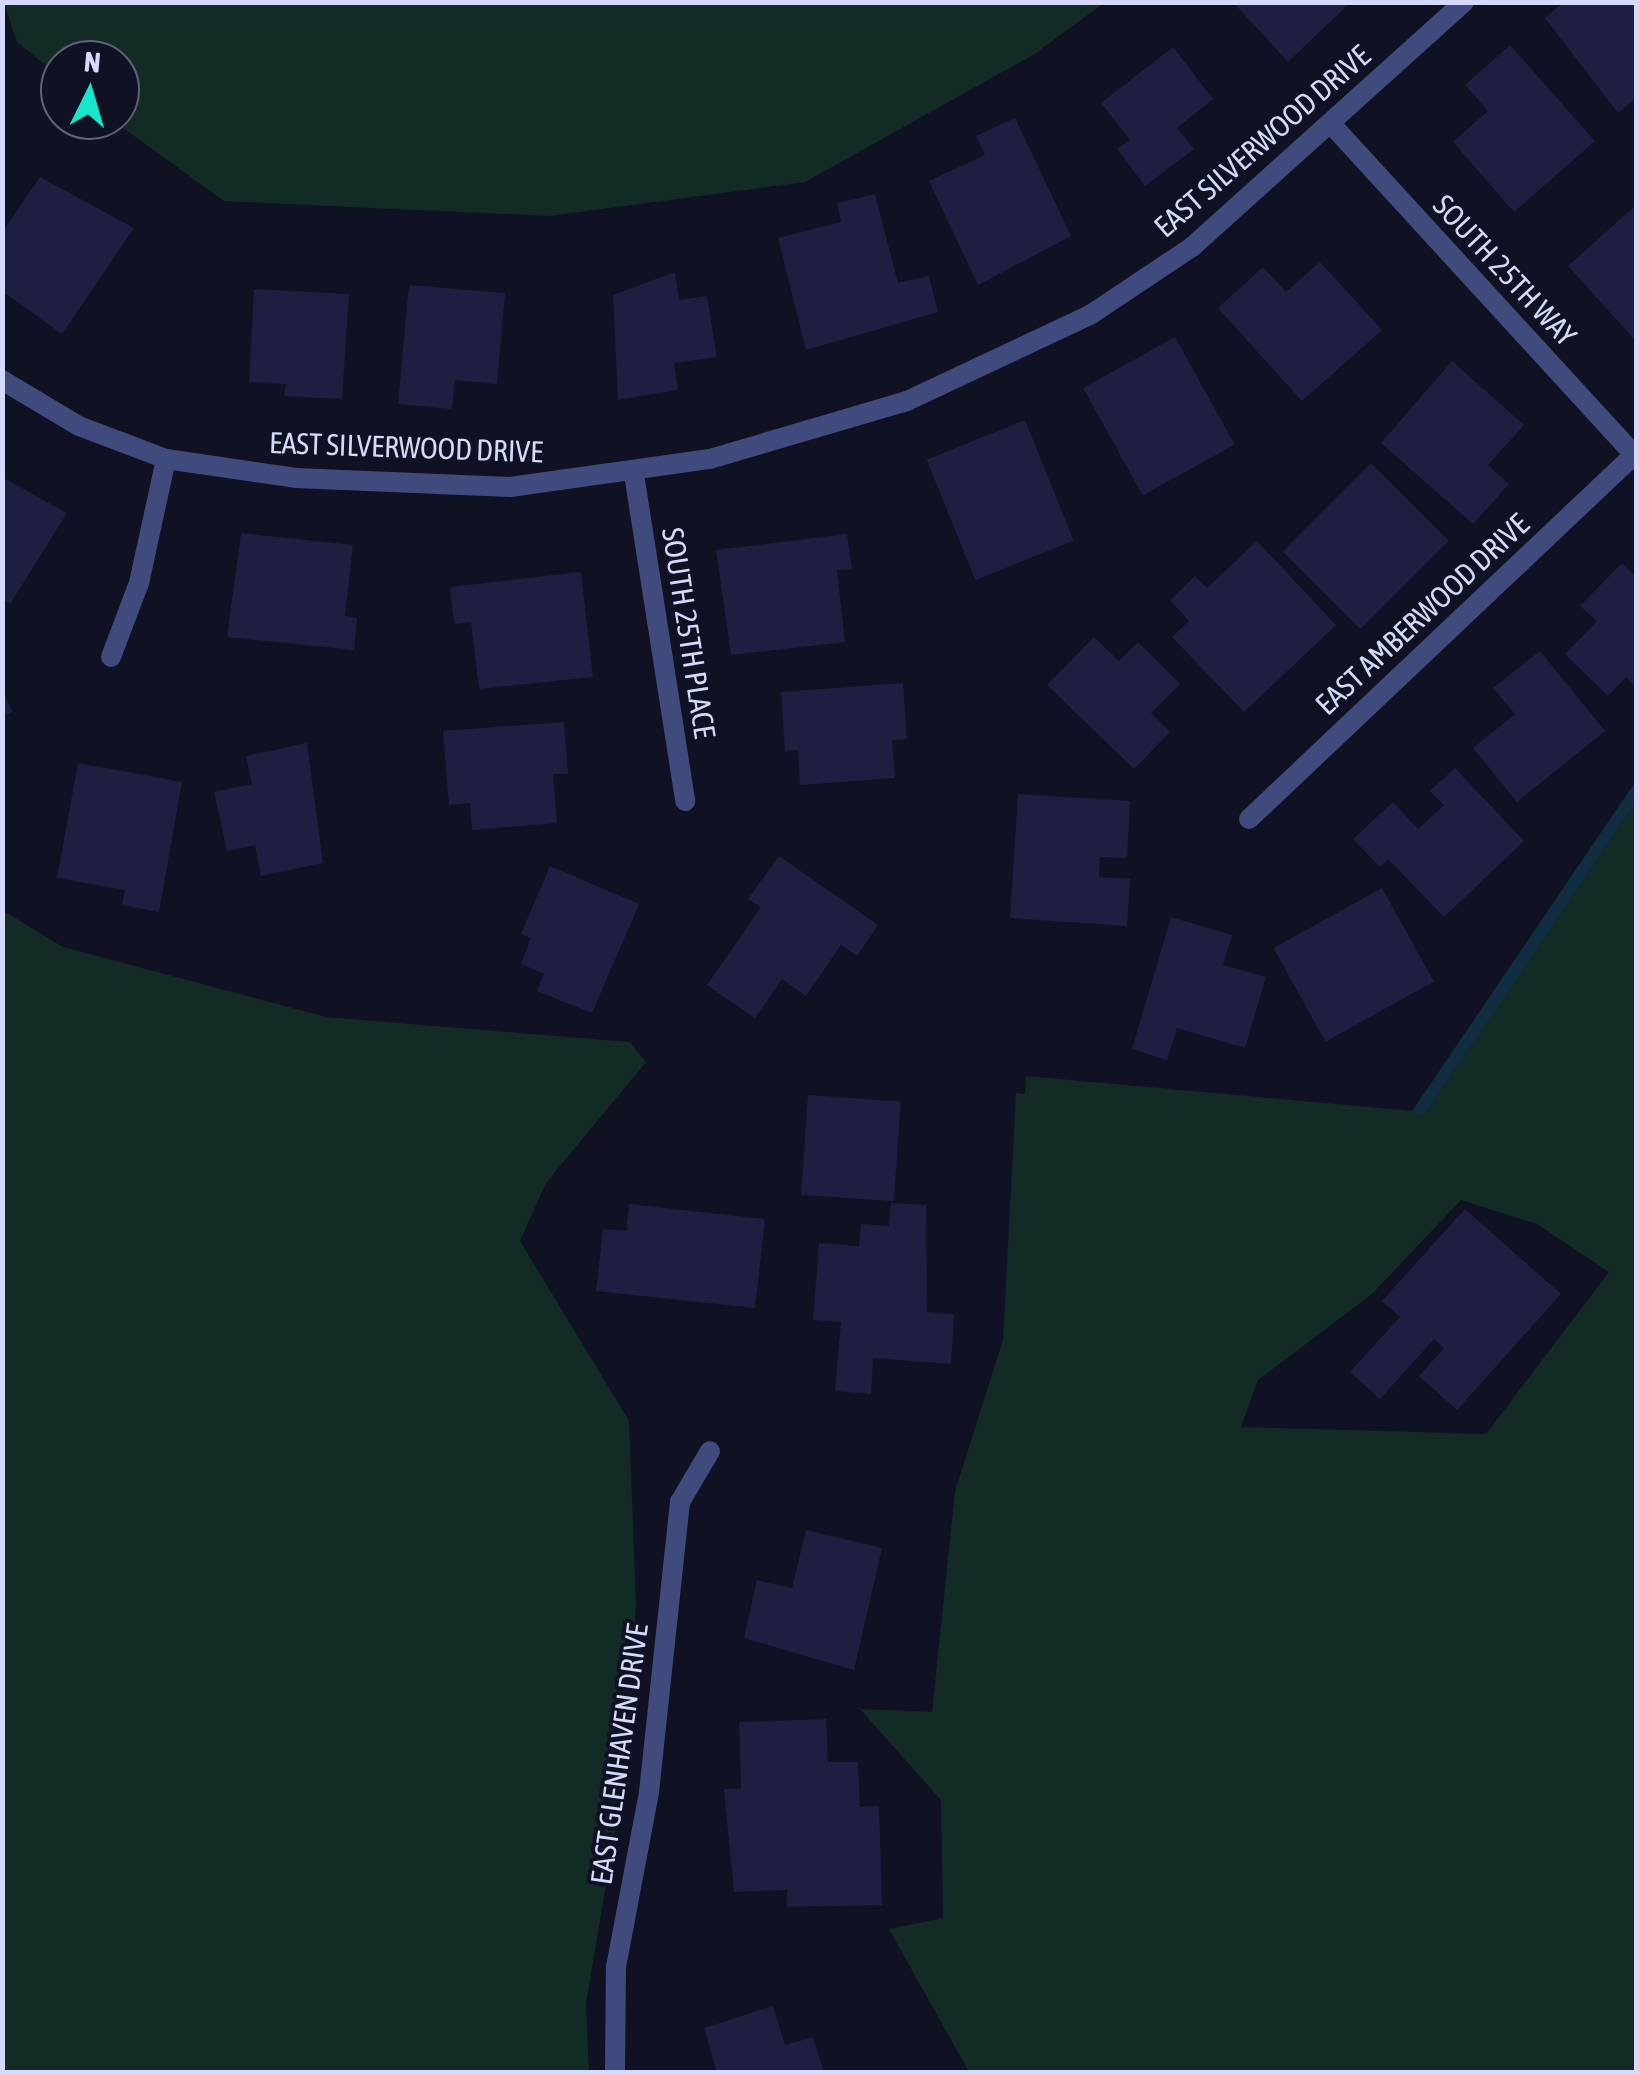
<!DOCTYPE html>
<style>
body{margin:0}
#map{position:relative;width:1639px;height:2075px;overflow:hidden;background:#101122;font-family:"Asap Condensed",sans-serif}
div>[style]{position:absolute}
[style*='--x']{left:calc(var(--x)*1px);top:calc(var(--y)*1px);width:calc(var(--w)*1px);rotate:calc(var(--a)*1deg)}
.green>*{inset:0;background:#132b25}
.stream>*{height:12px;margin:-6px;padding:0 6px;transform-origin:6px;border-radius:6px;background:#102d41}
.building>*{inset:0;background:#1e1e41;transform-origin:0 0}
.street>*{height:20px;margin:-10px;padding:0 10px;transform-origin:10px;border-radius:10px;background:#3f4b7d}
span{translate:-50% -50%;white-space:nowrap;text-align:center;line-height:1.15;-webkit-text-stroke:8px #101122;paint-order:stroke}
.street-label{font-size:30px;color:#d5d9fb}
.frame{position:absolute;inset:0;border:5px solid #d5d9fb;pointer-events:none}
.north{position:absolute;left:40px;top:40px;width:100px;height:100px;box-sizing:border-box;background:#101122;border:2px solid #5f6179;border-radius:50%;rotate:5deg;font-size:28px;font-weight:700;line-height:40px;text-align:center;color:#d5d9fb}
.north::after{content:'';display:block;margin:auto;width:35px;height:45px;background:#15e7cc;clip-path:polygon(50% 0,100% 100%,50% 72%,0 100%)}
</style>
<div id="map">
<div class="green">
<i style="clip-path:polygon(4px 3px,4px 2px,1104px 3px,1033px 55px,805px 182px,549px 216px,224px 201px,112px 120px,120px 120px,120px 60px,60px 60px,60px 77px,17px 42px)"></i>
<i style="clip-path:polygon(evenodd,1636px 781px,1636px 2072px,969px 2072px,889px 1929px,943px 1918px,941px 1800px,860px 1709px,932px 1712px,955px 1491px,1003px 1340px,1016px 1093px,1025px 1094px,1026px 1076px,1412px 1111px,1636px 781px,1461px 1200px,1537px 1224px,1609px 1272px,1486px 1434px,1241px 1427px,1258px 1380px,1372px 1294px,1461px 1200px)"></i>
<i style="clip-path:polygon(2px 910px,63px 947px,326px 1017px,630px 1042px,646px 1062px,546px 1183px,520px 1241px,629px 1421px,636px 1605px,628px 1756px,586px 2003px,589px 2072px,3px 2072px)"></i>
</div>
<div class="stream">
<i style="--x:1421;--y:1109;--w:384;--a:-55.9"></i>
</div>
<div class="building">
<i style="clip-path:polygon(1233px 2px,1351px 2px,1288px 62px)"></i>
<i style="clip-path:polygon(1564px 2px,1636px 2px,1636px 98px,1618px 113px,1545px 18px)"></i>
<i style="clip-path:polygon(1510px 45px,1595px 141px,1514px 212px,1453px 142px,1488px 111px,1465px 85px)"></i>
<i style="clip-path:polygon(1173px 47px,1213px 99px,1177px 128px,1194px 149px,1145px 186px,1117px 149px,1130px 140px,1101px 103px)"></i>
<i style="clip-path:polygon(1015px 118px,1071px 236px,978px 285px,929px 181px,985px 155px,976px 136px)"></i>
<i style="clip-path:polygon(40px 177px,134px 228px,62px 334px,2px 291px,2px 233px)"></i>
<i style="clip-path:polygon(875px 194px,898px 283px,929px 276px,938px 312px,806px 350px,778px 238px,841px 222px,837px 203px)"></i>
<i style="clip-path:polygon(1636px 205px,1636px 341px,1568px 266px)"></i>
<i style="clip-path:polygon(1320px 262px,1382px 330px,1302px 401px,1218px 308px,1263px 267px,1286px 292px)"></i>
<i style="clip-path:polygon(675px 272px,679px 300px,707px 296px,717px 357px,674px 363px,678px 390px,618px 400px,613px 295px)"></i>
<i style="clip-path:polygon(409px 285px,505px 293px,497px 384px,455px 380px,452px 409px,398px 404px)"></i>
<i style="clip-path:polygon(254px 289px,349px 294px,342px 399px,284px 396px,286px 384px,249px 382px)"></i>
<i style="left:1175px;top:337px;width:123px;height:105px;rotate:61deg"></i>
<i style="clip-path:polygon(1452px 361px,1524px 425px,1488px 465px,1509px 484px,1473px 524px,1381px 443px)"></i>
<i style="left:1025px;top:420px;width:130px;height:106px;rotate:68deg"></i>
<i style="left:1371px;top:463px;width:110px;height:125px;rotate:45deg"></i>
<i style="clip-path:polygon(2px 477px,67px 513px,10px 604px,2px 599px)"></i>
<i style="clip-path:polygon(241px 533px,353px 545px,345px 616px,357px 618px,354px 650px,227px 637px)"></i>
<i style="clip-path:polygon(847px 534px,852px 569px,837px 570px,845px 642px,731px 655px,716px 550px)"></i>
<i style="clip-path:polygon(1257px 541px,1336px 625px,1244px 712px,1172px 637px,1189px 621px,1170px 600px,1195px 576px,1207px 588px)"></i>
<i style="clip-path:polygon(1622px 563px,1636px 578px,1636px 688px,1626px 677px,1608px 696px,1565px 654px,1597px 621px,1580px 606px)"></i>
<i style="clip-path:polygon(581px 572px,593px 677px,479px 689px,471px 622px,454px 624px,450px 587px)"></i>
<i style="clip-path:polygon(1094px 637px,1119px 661px,1138px 642px,1180px 684px,1151px 713px,1170px 732px,1134px 769px,1047px 685px)"></i>
<i style="clip-path:polygon(1540px 651px,1605px 731px,1517px 802px,1473px 748px,1515px 714px,1493px 688px)"></i>
<i style="clip-path:polygon(903px 683px,907px 739px,892px 740px,895px 778px,800px 785px,798px 750px,785px 751px,781px 692px)"></i>
<i style="clip-path:polygon(2px 687px,12px 712px,2px 716px)"></i>
<i style="clip-path:polygon(564px 722px,568px 774px,553px 774px,557px 823px,472px 830px,470px 803px,449px 805px,443px 731px)"></i>
<i style="clip-path:polygon(307px 743px,323px 863px,261px 876px,255px 845px,227px 851px,214px 792px,252px 784px,246px 756px)"></i>
<i style="clip-path:polygon(78px 763px,182px 782px,159px 912px,122px 905px,125px 890px,57px 878px)"></i>
<i style="clip-path:polygon(1455px 768px,1524px 841px,1444px 917px,1388px 859px,1380px 867px,1353px 839px,1393px 802px,1418px 829px,1444px 805px,1430px 791px)"></i>
<i style="clip-path:polygon(1018px 794px,1130px 801px,1127px 858px,1100px 857px,1099px 877px,1130px 879px,1127px 926px,1010px 918px)"></i>
<i style="clip-path:polygon(779px 856px,878px 925px,857px 956px,841px 945px,806px 996px,782px 979px,755px 1018px,707px 985px,761px 907px,748px 899px)"></i>
<i style="clip-path:polygon(550px 866px,639px 904px,592px 1013px,537px 991px,544px 974px,521px 964px,531px 938px,521px 934px)"></i>
<i style="left:1382px;top:888px;width:107px;height:124px;rotate:61deg"></i>
<i style="clip-path:polygon(1171px 917px,1232px 935px,1223px 965px,1266px 977px,1245px 1048px,1177px 1028px,1167px 1060px,1132px 1049px)"></i>
<i style="left:808px;top:1095px;width:93px;height:100px;rotate:4deg"></i>
<i style="clip-path:polygon(891px 1203px,926px 1205px,927px 1312px,954px 1314px,951px 1364px,873px 1358px,871px 1394px,835px 1391px,841px 1322px,813px 1320px,819px 1243px,859px 1246px,861px 1224px,889px 1226px)"></i>
<i style="clip-path:polygon(629px 1204px,765px 1219px,755px 1308px,596px 1291px,603px 1229px,626px 1231px)"></i>
<i style="clip-path:polygon(1465px 1209px,1561px 1294px,1457px 1410px,1419px 1376px,1444px 1348px,1434px 1339px,1380px 1399px,1350px 1372px,1400px 1317px,1382px 1301px)"></i>
<i style="clip-path:polygon(806px 1530px,882px 1548px,854px 1670px,744px 1638px,757px 1580px,792px 1588px)"></i>
<i style="clip-path:polygon(826px 1719px,828px 1762px,858px 1762px,860px 1807px,879px 1806px,882px 1905px,787px 1907px,787px 1890px,734px 1892px,724px 1789px,741px 1789px,739px 1722px)"></i>
<i style="clip-path:polygon(773px 2006px,785px 2045px,813px 2037px,824px 2072px,717px 2072px,704px 2028px)"></i>
</div>
<div class="street">
<i style="--x:1332;--y:125;--w:447;--a:47.5"></i>
<i style="--x:2;--y:380;--w:90;--a:30.9"></i>
<i style="--x:79;--y:426;--w:93;--a:20.8"></i>
<i style="--x:166;--y:459;--w:131;--a:8.3"></i>
<i style="--x:296;--y:478;--w:214;--a:2.4"></i>
<i style="--x:510;--y:487;--w:202;--a:-8"></i>
<i style="--x:710;--y:459;--w:205;--a:-16.4"></i>
<i style="--x:907;--y:401;--w:202;--a:-25.2"></i>
<i style="--x:1090;--y:315;--w:123;--a:-33.7"></i>
<i style="--x:1192;--y:247;--w:366;--a:-42"></i>
<i style="--x:634;--y:474;--w:331;--a:81.1"></i>
<i style="--x:111;--y:657;--w:79;--a:-69.3"></i>
<i style="--x:139;--y:583;--w:127;--a:-77.7"></i>
<i style="--x:1249;--y:819;--w:533;--a:-43.4"></i>
<i style="--x:615;--y:2072;--w:105;--a:-89.5"></i>
<i style="--x:616;--y:1967;--w:178;--a:-79.3"></i>
<i style="--x:649;--y:1792;--w:292;--a:-83.9"></i>
<i style="--x:680;--y:1502;--w:59;--a:-59.5"></i>
</div>
<div class="street-label">
<span style="left:1262px;top:141px;rotate:-41deg">EAST SILVERWOOD DRIVE</span>
<span style="left:1505px;top:270px;rotate:47deg">SOUTH 25TH WAY</span>
<span style="left:406px;top:447px;rotate:2deg">EAST SILVERWOOD DRIVE</span>
<span style="left:1422px;top:614px;rotate:-43deg">EAST AMBERWOOD DRIVE</span>
<span style="left:689px;top:633px;rotate:81deg">SOUTH 25TH PLACE</span>
<span style="left:619px;top:1754px;rotate:-82deg">EAST GLENHAVEN DRIVE</span>
</div>
<div class="frame"></div>
<div class="north">N</div>
</div>
